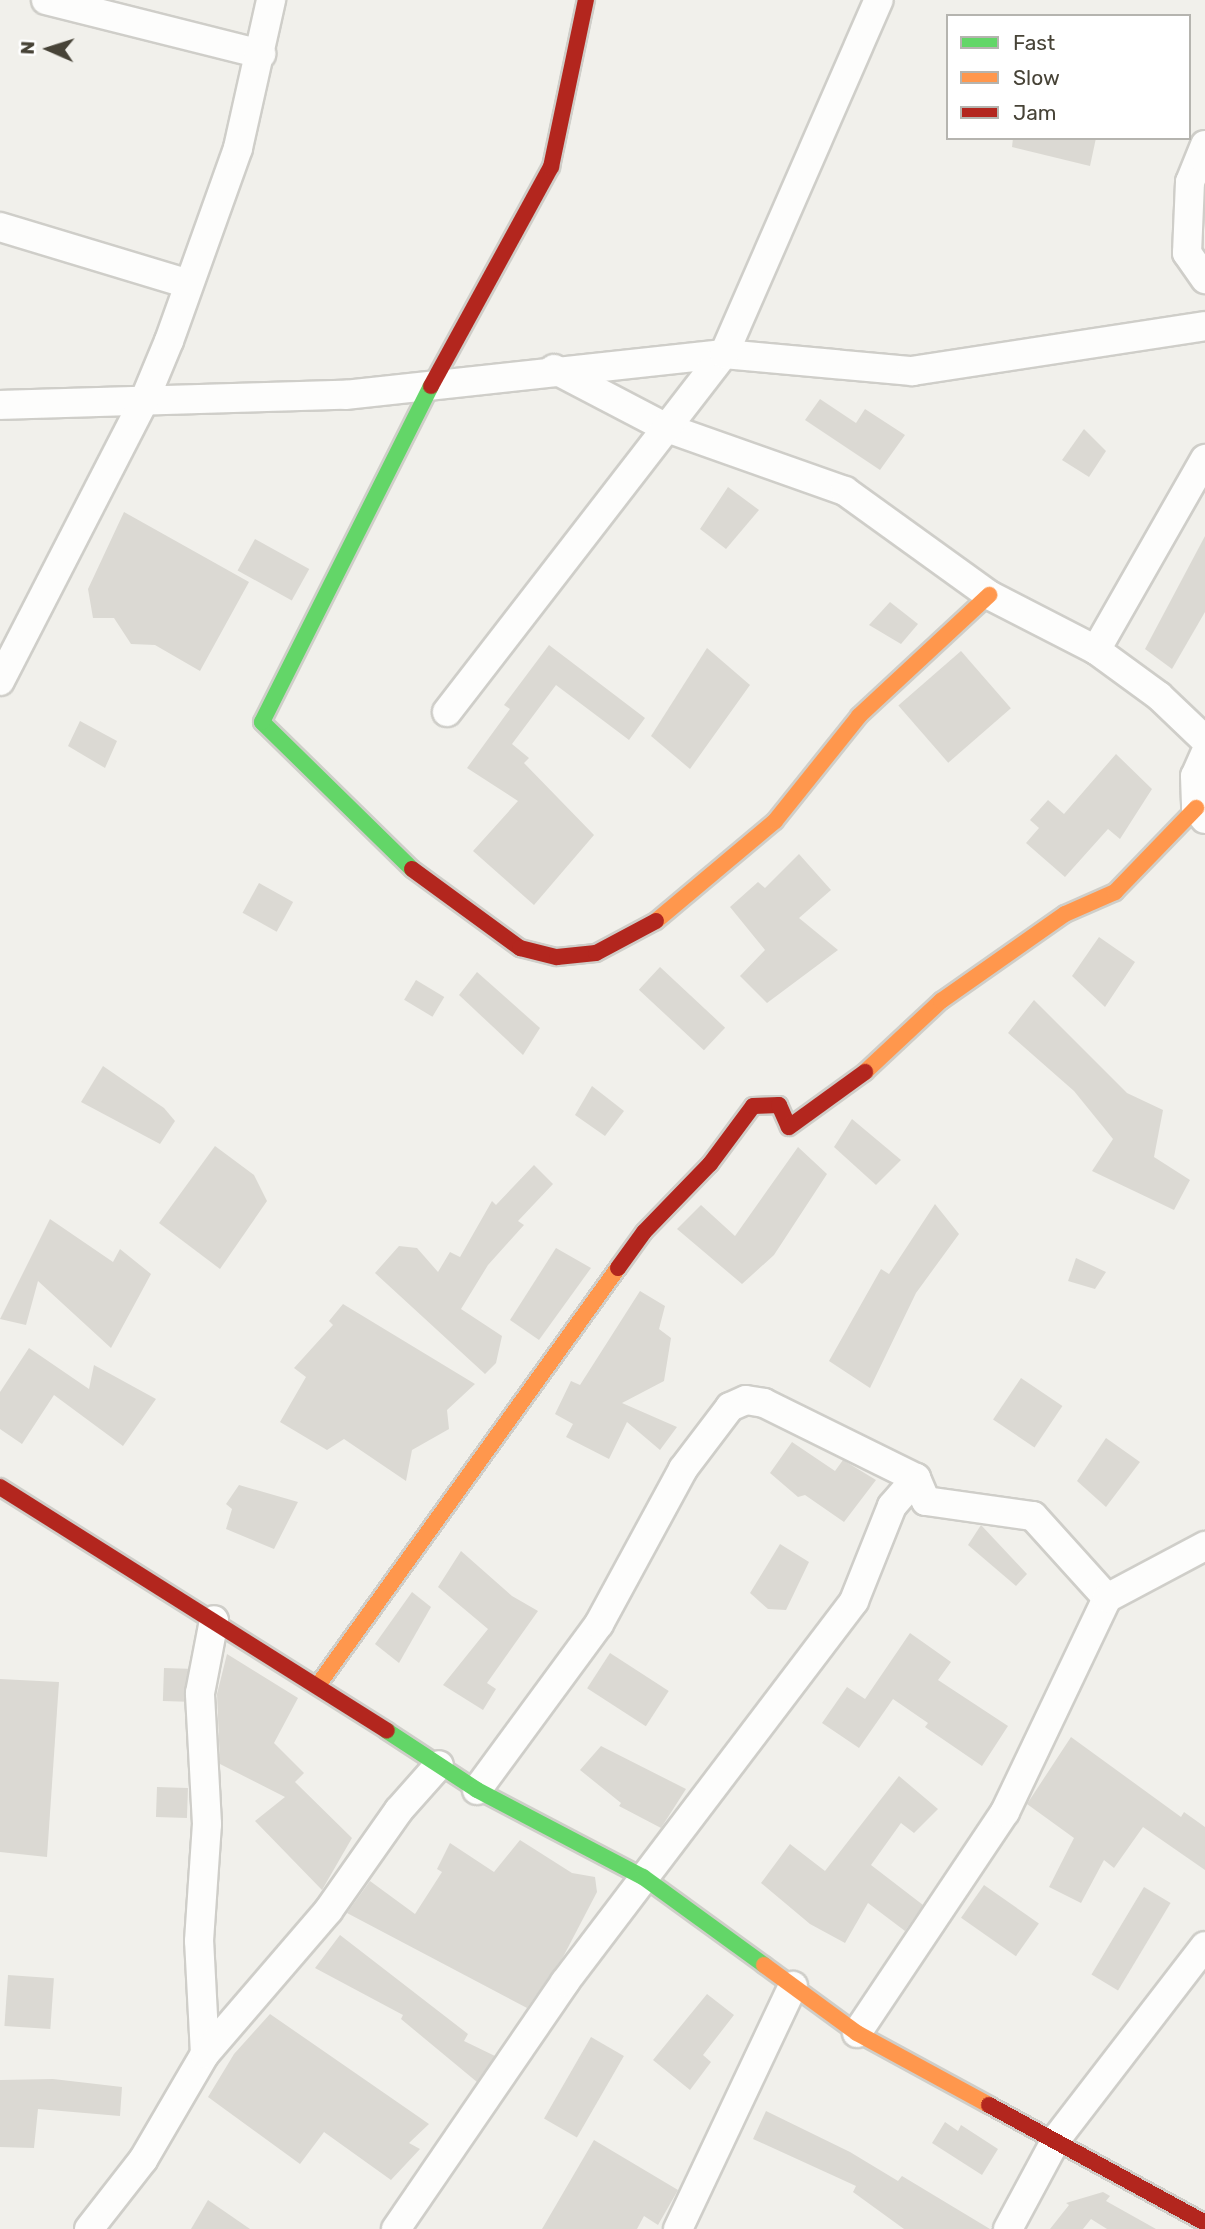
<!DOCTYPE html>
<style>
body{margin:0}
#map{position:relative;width:1205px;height:2229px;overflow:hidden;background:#f1f0eb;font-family:Rubik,sans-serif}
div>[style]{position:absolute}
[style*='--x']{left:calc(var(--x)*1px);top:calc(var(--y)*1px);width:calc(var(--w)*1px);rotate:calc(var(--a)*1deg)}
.building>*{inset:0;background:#dbd9d3;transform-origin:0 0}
.roads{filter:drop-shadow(2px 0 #cfcec9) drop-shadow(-2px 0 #cfcec9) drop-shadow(0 2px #cfcec9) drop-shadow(0 -2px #cfcec9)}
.street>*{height:28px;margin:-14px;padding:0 14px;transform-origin:14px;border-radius:14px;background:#fdfdfc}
.fast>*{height:16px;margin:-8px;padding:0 8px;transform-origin:8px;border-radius:8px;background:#63d668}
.slow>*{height:16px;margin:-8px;padding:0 8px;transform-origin:8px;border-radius:8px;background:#ff974d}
.jam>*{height:16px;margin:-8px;padding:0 8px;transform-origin:8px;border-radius:8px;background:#b3261e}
span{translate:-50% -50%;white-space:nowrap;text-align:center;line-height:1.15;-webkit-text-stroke:7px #fff;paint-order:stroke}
.legend{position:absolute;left:946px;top:14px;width:245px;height:126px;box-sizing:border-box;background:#fff;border:2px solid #b5b4af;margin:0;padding:9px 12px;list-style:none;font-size:21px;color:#474337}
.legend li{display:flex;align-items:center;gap:14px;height:35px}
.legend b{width:35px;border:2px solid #b5b4af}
.north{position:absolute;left:14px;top:14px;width:70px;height:70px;-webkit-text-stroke:5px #fff;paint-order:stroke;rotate:273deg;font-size:19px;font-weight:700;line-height:28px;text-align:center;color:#474337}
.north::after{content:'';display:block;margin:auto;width:24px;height:32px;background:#474337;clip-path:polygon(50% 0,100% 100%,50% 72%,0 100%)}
</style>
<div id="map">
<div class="building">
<i style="clip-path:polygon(1013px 138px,1096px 138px,1090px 166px,1012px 147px)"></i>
<i style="clip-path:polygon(820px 399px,856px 423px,865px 409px,905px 435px,880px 470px,805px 420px)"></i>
<i style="clip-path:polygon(1084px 429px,1106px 451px,1089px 477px,1062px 460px)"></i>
<i style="clip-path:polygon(728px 487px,759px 510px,726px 549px,700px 529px)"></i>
<i style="clip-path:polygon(124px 512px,249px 582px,200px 671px,155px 645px,131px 644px,114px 618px,93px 618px,88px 589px)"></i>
<i style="clip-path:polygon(1205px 536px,1205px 612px,1172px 669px,1145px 649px)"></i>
<i style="left:255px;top:539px;width:62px;height:36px;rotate:29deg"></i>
<i style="clip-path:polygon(890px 602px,918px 624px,901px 644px,869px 625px)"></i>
<i style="clip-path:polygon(549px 645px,645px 718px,629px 740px,556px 685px,512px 744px,529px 758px,524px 763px,594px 835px,534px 905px,473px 851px,518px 801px,467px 768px,510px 709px,504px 705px)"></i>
<i style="clip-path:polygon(707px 648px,750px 685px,690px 769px,651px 736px)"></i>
<i style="left:961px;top:651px;width:76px;height:83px;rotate:49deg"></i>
<i style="clip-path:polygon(80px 721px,117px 741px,105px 768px,68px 746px)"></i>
<i style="clip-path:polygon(1116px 754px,1152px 789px,1120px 839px,1108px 829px,1065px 877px,1026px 843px,1039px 828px,1030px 820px,1048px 800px,1064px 814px)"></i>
<i style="clip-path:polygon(799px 854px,831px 890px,799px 918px,838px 950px,767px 1003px,740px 976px,765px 950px,730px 907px,758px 882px,765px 888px)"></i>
<i style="left:259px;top:883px;width:39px;height:34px;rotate:29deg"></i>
<i style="clip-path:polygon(1099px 937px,1135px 962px,1105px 1007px,1072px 976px)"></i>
<i style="left:660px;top:967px;width:89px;height:31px;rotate:43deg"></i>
<i style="clip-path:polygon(477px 972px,540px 1028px,523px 1055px,459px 995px)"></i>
<i style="left:416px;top:980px;width:33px;height:23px;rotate:31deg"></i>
<i style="clip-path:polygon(1034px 1000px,1127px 1093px,1163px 1110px,1154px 1157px,1190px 1180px,1174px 1210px,1092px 1171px,1113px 1139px,1074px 1091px,1008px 1033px)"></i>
<i style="clip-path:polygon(103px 1066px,164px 1108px,175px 1121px,160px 1144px,81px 1102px)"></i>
<i style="clip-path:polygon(592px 1086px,624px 1111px,605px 1136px,575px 1115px)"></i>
<i style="clip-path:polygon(852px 1119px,901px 1160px,876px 1185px,834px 1147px)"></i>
<i style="clip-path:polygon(215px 1146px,254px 1175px,267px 1201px,220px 1269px,159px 1223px)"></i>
<i style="clip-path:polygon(798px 1147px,827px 1174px,774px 1255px,742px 1284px,677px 1229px,701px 1205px,735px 1236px)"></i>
<i style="clip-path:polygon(534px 1165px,553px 1184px,518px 1221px,524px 1225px,488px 1265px,461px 1309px,502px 1336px,496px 1363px,485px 1374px,375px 1273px,399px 1246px,417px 1248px,438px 1272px,450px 1252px,460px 1257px,492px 1201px,496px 1205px)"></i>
<i style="clip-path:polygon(935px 1204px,959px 1234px,916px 1293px,870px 1388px,829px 1361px,881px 1269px,889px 1274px)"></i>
<i style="clip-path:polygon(50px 1219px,113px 1262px,120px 1249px,151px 1274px,111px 1348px,38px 1281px,26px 1325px,0 1319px)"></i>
<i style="clip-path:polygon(556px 1248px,591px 1268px,539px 1340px,510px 1320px)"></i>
<i style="clip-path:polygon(1076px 1258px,1106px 1272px,1095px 1289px,1068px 1281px)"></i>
<i style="clip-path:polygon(640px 1291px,665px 1306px,659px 1329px,671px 1338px,664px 1381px,622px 1403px,677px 1427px,660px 1450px,627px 1422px,609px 1459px,566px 1437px,573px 1424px,555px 1414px,571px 1381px,580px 1385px)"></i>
<i style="clip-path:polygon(343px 1304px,475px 1384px,447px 1410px,449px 1429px,412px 1450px,406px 1481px,344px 1439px,327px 1450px,280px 1422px,306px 1377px,294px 1368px,333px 1325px,329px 1321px)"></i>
<i style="clip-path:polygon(29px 1348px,89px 1389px,94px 1365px,156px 1399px,123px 1446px,54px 1395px,22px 1444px,0 1429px,0 1392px)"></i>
<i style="left:1021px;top:1378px;width:50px;height:50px;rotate:34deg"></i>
<i style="clip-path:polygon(1106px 1438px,1140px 1462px,1106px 1507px,1077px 1481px)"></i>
<i style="clip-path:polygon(792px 1442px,835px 1471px,843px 1460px,876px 1480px,844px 1522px,805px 1495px,798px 1497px,770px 1473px)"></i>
<i style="clip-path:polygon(239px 1485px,298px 1502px,274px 1549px,226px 1529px,232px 1509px,226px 1504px)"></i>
<i style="clip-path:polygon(981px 1525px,1027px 1574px,1016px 1586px,968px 1545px)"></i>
<i style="clip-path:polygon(780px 1544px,809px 1562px,786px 1610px,768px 1609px,750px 1593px)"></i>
<i style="clip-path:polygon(461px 1551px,512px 1596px,538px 1611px,487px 1683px,496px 1689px,483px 1710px,443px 1685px,488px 1629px,438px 1587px)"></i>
<i style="clip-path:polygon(412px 1592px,431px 1607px,399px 1663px,375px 1644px)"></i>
<i style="clip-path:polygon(910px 1633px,951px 1662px,938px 1680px,1008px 1726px,982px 1766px,925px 1727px,928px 1723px,893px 1699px,859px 1748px,822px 1723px,847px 1687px,865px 1699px)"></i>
<i style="left:610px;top:1653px;width:70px;height:42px;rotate:33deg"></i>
<i style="clip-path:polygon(227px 1654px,298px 1698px,274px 1743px,304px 1773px,295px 1782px,352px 1838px,322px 1890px,255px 1821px,285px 1797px,220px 1764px,217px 1694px)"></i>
<i style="left:164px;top:1668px;width:24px;height:33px;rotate:2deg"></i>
<i style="clip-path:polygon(0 1679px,59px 1682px,47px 1857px,0 1852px)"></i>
<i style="clip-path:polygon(1071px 1737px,1181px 1817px,1184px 1812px,1205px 1827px,1205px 1870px,1143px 1827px,1114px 1868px,1104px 1860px,1081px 1903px,1049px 1887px,1074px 1838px,1027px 1804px)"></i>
<i style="clip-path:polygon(601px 1746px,686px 1789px,661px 1828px,619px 1806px,621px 1803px,580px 1770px)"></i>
<i style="clip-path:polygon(899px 1776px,938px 1809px,914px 1833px,901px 1823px,871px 1865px,923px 1905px,905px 1931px,868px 1903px,845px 1943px,810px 1924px,761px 1883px,790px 1844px,825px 1871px)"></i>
<i style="left:157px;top:1787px;width:31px;height:30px;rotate:2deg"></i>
<i style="clip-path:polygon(520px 1840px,572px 1873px,595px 1877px,597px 1892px,563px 1957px,527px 2008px,347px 1913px,370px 1881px,415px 1914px,442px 1872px,437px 1869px,450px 1843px,494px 1872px)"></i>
<i style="left:984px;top:1885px;width:67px;height:40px;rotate:35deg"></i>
<i style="left:1144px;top:1887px;width:31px;height:102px;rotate:31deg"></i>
<i style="clip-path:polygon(340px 1935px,468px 2034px,464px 2041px,495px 2056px,477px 2082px,401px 2019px,403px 2015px,315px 1968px)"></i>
<i style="left:8px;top:1975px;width:46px;height:51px;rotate:4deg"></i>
<i style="clip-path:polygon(707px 1994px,734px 2015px,703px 2055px,711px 2062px,690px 2090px,653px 2060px)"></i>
<i style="clip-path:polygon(270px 2014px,429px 2124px,409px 2143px,420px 2149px,391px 2180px,324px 2132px,300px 2164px,208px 2097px,234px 2054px)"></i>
<i style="left:591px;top:2037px;width:38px;height:94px;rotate:30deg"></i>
<i style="clip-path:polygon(53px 2079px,122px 2087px,120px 2116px,38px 2109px,34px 2148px,0 2147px,0 2080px)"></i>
<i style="clip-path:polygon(766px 2111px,850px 2152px,898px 2181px,902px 2176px,990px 2229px,904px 2229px,853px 2192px,856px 2186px,753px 2139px)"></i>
<i style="clip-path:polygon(945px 2122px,958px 2131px,961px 2125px,998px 2149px,982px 2175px,932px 2143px)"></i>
<i style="clip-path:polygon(594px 2140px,678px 2190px,658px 2225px,644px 2216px,637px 2229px,542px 2229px)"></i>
<i style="clip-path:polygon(1103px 2192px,1110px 2196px,1106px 2201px,1156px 2229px,1107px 2229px,1091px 2219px,1083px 2229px,1050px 2229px,1069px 2205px,1066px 2203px)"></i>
<i style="clip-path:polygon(208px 2200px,250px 2229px,191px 2229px)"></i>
</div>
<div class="roads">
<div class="street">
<i style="--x:46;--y:0;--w:222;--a:14.1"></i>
<i style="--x:1205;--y:145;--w:40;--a:112"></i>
<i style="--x:1190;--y:182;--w:71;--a:92.4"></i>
<i style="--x:1187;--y:253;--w:32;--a:55"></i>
<i style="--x:0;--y:227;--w:197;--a:16.8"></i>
<i style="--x:554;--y:369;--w:127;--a:27.6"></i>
<i style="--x:667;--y:428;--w:189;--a:19.5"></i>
<i style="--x:845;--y:491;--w:178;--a:35.8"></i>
<i style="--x:989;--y:595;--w:120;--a:27.2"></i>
<i style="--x:1096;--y:650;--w:78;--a:36.1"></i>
<i style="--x:1159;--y:696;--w:64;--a:43.7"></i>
<i style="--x:0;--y:405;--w:345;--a:-1.7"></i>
<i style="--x:345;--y:395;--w:381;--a:-6.2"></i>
<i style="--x:724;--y:354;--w:189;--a:5.2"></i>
<i style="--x:912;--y:371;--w:296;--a:-8.7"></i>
<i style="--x:1096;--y:650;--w:220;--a:-60.3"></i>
<i style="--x:0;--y:681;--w:315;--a:-62.8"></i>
<i style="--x:144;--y:401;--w:65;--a:-67.4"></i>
<i style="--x:169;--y:341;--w:205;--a:-70.3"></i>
<i style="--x:238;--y:148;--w:152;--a:-77.4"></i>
<i style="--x:447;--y:712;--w:453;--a:-52.3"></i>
<i style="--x:724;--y:354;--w:386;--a:-66.4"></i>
<i style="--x:1205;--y:754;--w:24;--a:114"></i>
<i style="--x:1195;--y:776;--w:32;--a:88"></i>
<i style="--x:1196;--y:808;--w:14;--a:51"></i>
<i style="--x:477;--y:1790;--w:206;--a:-53.7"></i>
<i style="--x:599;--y:1624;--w:176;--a:-61.5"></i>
<i style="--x:683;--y:1469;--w:78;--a:-52.8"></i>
<i style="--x:730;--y:1407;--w:17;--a:-24"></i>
<i style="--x:746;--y:1400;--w:18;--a:9"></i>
<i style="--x:764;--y:1403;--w:169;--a:26.3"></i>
<i style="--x:916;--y:1478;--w:25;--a:67"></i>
<i style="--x:926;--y:1501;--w:108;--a:8"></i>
<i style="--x:1033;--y:1516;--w:110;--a:47.9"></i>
<i style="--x:857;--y:2033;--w:266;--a:-56.2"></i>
<i style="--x:1005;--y:1812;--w:237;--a:-64.5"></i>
<i style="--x:1107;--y:1598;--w:111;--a:-28"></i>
<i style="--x:205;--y:2054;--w:113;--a:-93"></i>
<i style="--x:199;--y:1941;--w:117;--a:-86.1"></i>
<i style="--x:207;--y:1824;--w:131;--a:-93.1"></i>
<i style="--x:200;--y:1693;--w:74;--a:-79.1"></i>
<i style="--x:89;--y:2229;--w:88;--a:-52"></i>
<i style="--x:143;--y:2160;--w:123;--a:-59.7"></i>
<i style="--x:205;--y:2054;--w:189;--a:-49.3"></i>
<i style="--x:328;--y:1911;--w:123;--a:-54.9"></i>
<i style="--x:399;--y:1810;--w:60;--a:-48.4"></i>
<i style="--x:396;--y:2229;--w:299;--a:-55.6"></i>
<i style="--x:565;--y:1982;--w:478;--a:-52.8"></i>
<i style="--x:854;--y:1601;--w:102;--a:-68.2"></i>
<i style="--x:892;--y:1506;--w:37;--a:-49"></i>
<i style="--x:678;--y:2229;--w:269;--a:-64.7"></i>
<i style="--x:1008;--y:2229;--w:103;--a:-61.7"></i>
<i style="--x:1057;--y:2138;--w:242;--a:-52.4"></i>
</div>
<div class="fast">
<i style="--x:412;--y:869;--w:210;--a:-135.6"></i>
<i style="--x:262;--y:722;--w:376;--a:-63.3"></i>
<i style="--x:387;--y:1731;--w:108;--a:33.2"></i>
<i style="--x:477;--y:1790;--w:187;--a:27.7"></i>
<i style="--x:643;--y:1877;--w:150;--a:36"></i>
</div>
<div class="slow">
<i style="--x:656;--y:921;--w:155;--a:-40"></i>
<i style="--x:775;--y:821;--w:134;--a:-51.3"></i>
<i style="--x:859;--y:716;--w:178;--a:-42.9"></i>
<i style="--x:865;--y:1072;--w:104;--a:-43.1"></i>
<i style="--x:941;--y:1001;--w:151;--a:-35.1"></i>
<i style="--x:1065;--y:914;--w:55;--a:-23.7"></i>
<i style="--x:1115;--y:892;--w:117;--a:-46"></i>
<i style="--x:318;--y:1685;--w:514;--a:-54.27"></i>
<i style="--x:764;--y:1965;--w:115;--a:36.2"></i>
<i style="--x:857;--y:2033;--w:150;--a:28.6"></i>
</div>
<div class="jam">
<i style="--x:431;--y:386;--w:250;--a:-61.3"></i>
<i style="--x:551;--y:167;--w:171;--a:-78.2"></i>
<i style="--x:412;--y:869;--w:134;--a:36.2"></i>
<i style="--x:520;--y:948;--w:38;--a:14"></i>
<i style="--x:557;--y:957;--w:39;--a:-6"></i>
<i style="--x:596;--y:953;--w:68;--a:-28.1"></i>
<i style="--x:618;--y:1268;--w:44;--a:-54.2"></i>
<i style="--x:644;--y:1232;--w:95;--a:-45.9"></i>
<i style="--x:710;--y:1164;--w:72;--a:-53.4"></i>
<i style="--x:753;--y:1106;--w:26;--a:-2"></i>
<i style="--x:779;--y:1105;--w:24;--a:66"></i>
<i style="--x:789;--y:1127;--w:94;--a:-35.9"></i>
<i style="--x:0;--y:1487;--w:457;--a:32.2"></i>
<i style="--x:989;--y:2105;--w:246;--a:28.6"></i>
</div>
</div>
<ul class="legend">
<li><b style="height:9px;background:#63d668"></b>Fast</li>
<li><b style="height:9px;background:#ff974d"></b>Slow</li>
<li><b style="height:9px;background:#b3261e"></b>Jam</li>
</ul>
<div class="north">N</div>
</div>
